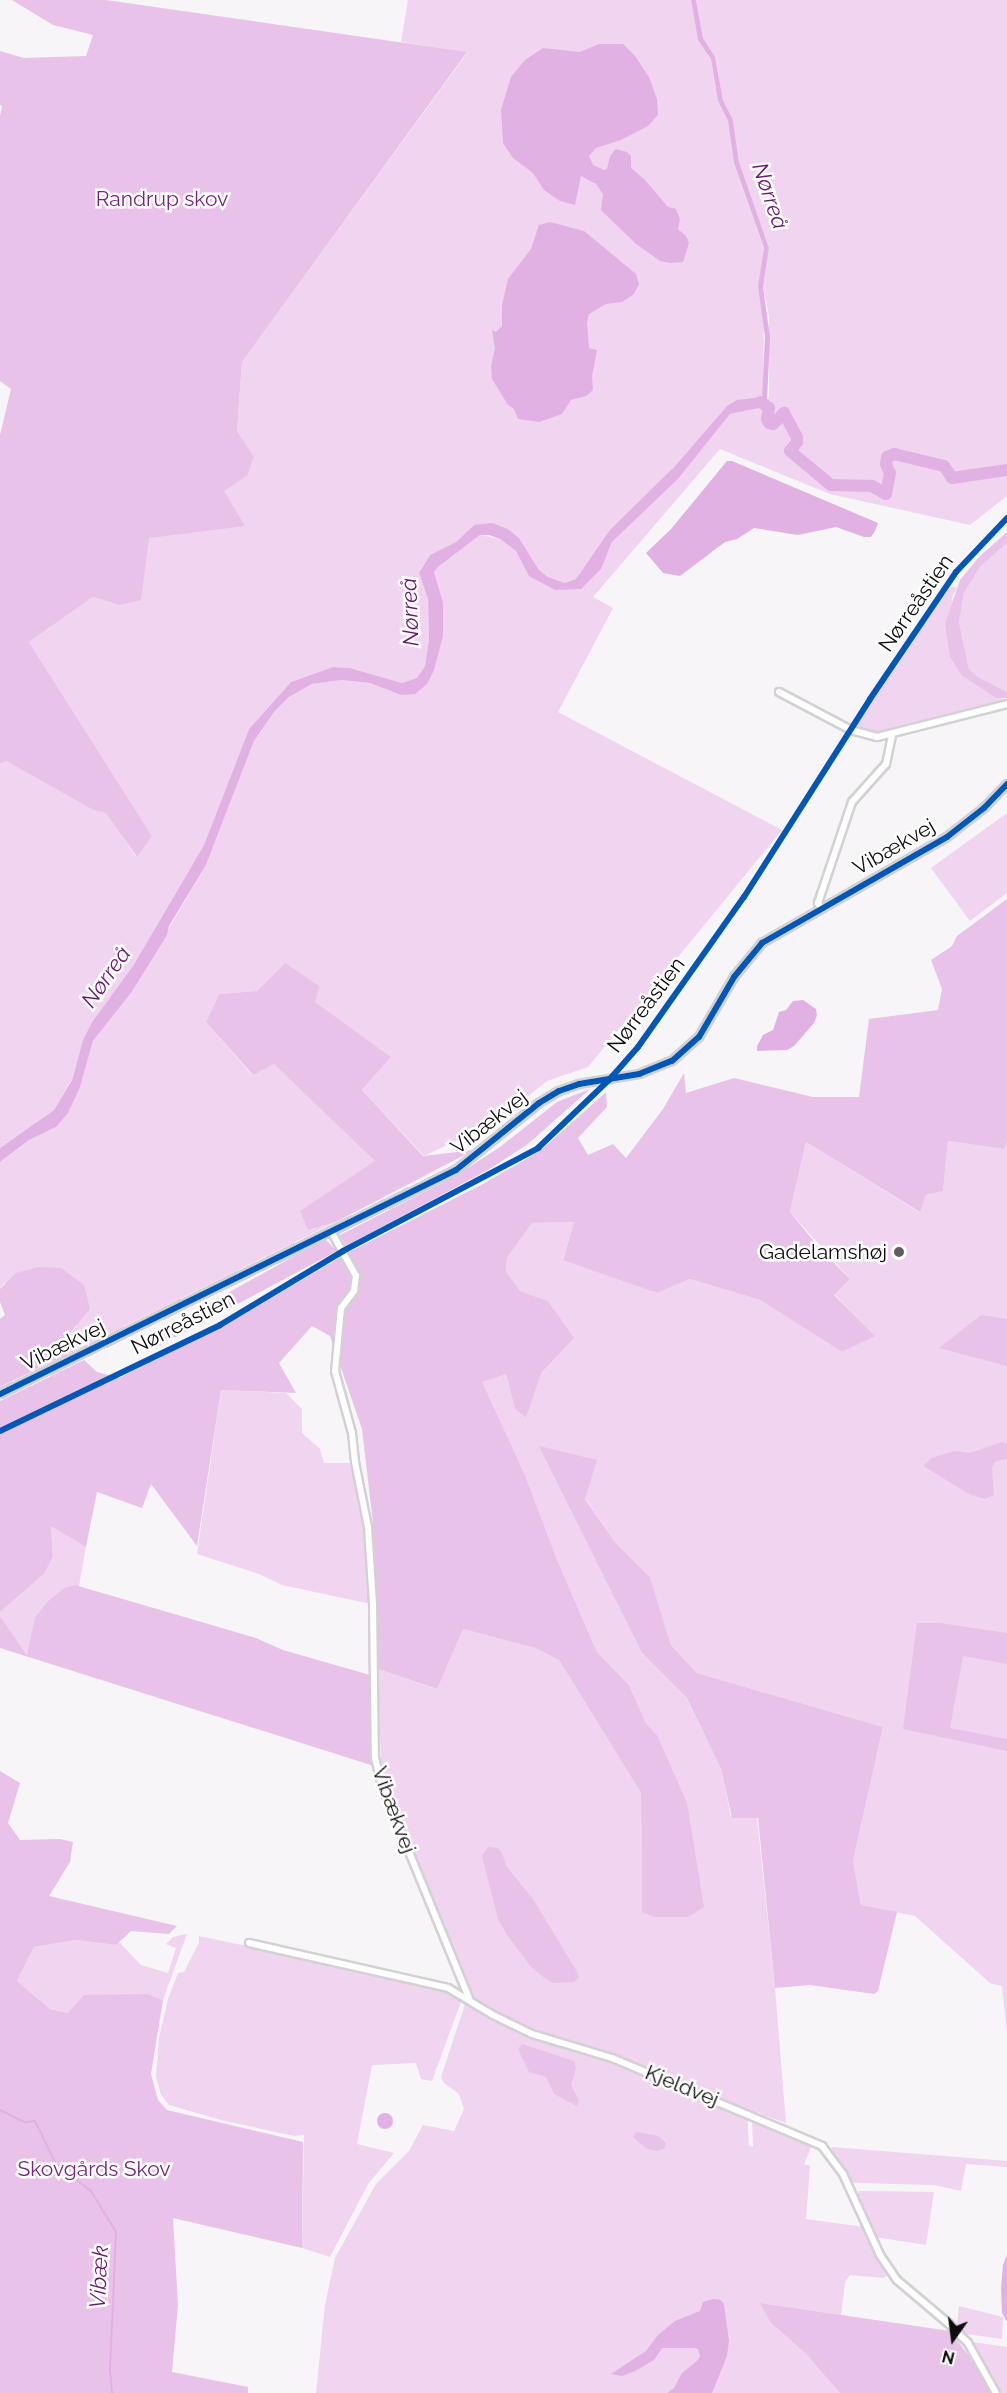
<!DOCTYPE html>
<meta charset="utf-8">
<style>
body{margin:0}
#map{position:relative;width:1007px;height:2393px;overflow:hidden;background:#f7f5f7;font-family:Raleway,sans-serif}
div>[style]{position:absolute}
[style*='--x']{left:calc(var(--x)*1px);top:calc(var(--y)*1px);width:calc(var(--w)*1px);rotate:calc(var(--a)*1deg)}
.green>*{inset:0;background:#f0d4f0}
.forest>*{inset:0;background:#e9c2ea}
.water>*{inset:0;background:#e2b1e3}
.round{border-radius:50%}
.stream>*{height:2px;margin:-1px;padding:0 1px;transform-origin:1px;border-radius:1px;background:#e2b1e3}
.river>*{height:12px;margin:-6px;padding:0 6px;transform-origin:6px;border-radius:6px;background:#e2b1e3}
.roads{filter:drop-shadow(2px 0 #d3d1d3) drop-shadow(-2px 0 #d3d1d3) drop-shadow(0 2px #d3d1d3) drop-shadow(0 -2px #d3d1d3)}
.minor>*{height:6px;margin:-3px;padding:0 3px;transform-origin:3px;border-radius:3px;background:#fefefe}
.cycleway>*{height:6px;margin:-3px;padding:0 3px;transform-origin:3px;border-radius:3px;background:#0057b8}
.dots>*{width:16px;height:16px;translate:-50% -50%;box-sizing:border-box;border:3px solid #fff;border-radius:50%}
span{translate:-50% -50%;white-space:nowrap;text-align:center;line-height:1.15;-webkit-text-stroke:5px #fff;paint-order:stroke}
.park-label{font-size:21px;color:#76257b}
.street-label{font-size:21px;color:#0e0d0e}
.poi-label{font-size:21px;color:#0e0d0e}
.right{translate:-100% -50%;text-align:right}
.water-label{font-size:22px;color:#6a186f;font-style:italic}
.north{position:absolute;left:923px;top:2309px;width:60px;height:60px;-webkit-text-stroke:4px #fff;paint-order:stroke;rotate:194deg;font-size:16px;font-weight:700;line-height:24px;text-align:center;color:#0e0d0e}
.north::after{content:'';display:block;margin:auto;width:21px;height:27px;background:#0e0d0e;clip-path:polygon(50% 0,100% 100%,50% 72%,0 100%)}
</style>
<div id="map">
<div class="green">
<i style="clip-path:polygon(408px 0,691px 0,698px 39px,711px 59px,718px 101px,728px 121px,734px 163px,764px 249px,758px 287px,764px 317px,763px 393px,760px 398px,727px 406px,576px 579px,565px 583px,548px 577px,539px 570px,519px 538px,508px 529px,474px 525px,456px 542px,430px 555px,419px 573px,428px 599px,429px 639px,425px 666px,417px 678px,402px 683px,350px 668px,333px 667px,291px 682px,249px 729px,204px 845px,133px 966px,92px 1022px,83px 1040px,72px 1079px,54px 1110px,0 1148px,0 764px,6px 761px,93px 810px,107px 813px,136px 857px,152px 836px,29px 642px,93px 597px,119px 605px,149px 538px,248px 475px,254px 458px,237px 431px,242px 362px,467px 53px,401px 42px)"></i>
<i style="clip-path:polygon(696px 0,1007px 0,1007px 496px,970px 525px,830px 494px,720px 449px,593px 597px,613px 608px,558px 712px,782px 830px,588px 1067px,547px 1081px,494px 1123px,424px 1156px,362px 1090px,391px 1057px,314px 1002px,285px 963px,257px 991px,219px 994px,206px 1022px,252px 1075px,274px 1063px,376px 1161px,308px 1230px,336px 1222px,74px 1351px,65px 1339px,77px 1326px,4px 1283px,0 1289px,0 1162px,29px 1140px,56px 1127px,80px 1087px,93px 1041px,131px 993px,206px 865px,254px 741px,274px 712px,289px 697px,312px 684px,342px 680px,370px 683px,401px 695px,427px 684px,443px 602px,434px 572px,438px 567px,480px 535px,500px 539px,516px 551px,530px 576px,555px 590px,601px 569px,612px 542px,678px 479px,730px 414px,764px 407px,769px 396px,769px 316px,763px 287px,769px 248px,739px 162px,733px 120px,723px 100px,715px 57px,703px 38px)"></i>
<i style="clip-path:polygon(1007px 543px,1007px 692px,978px 677px,969px 669px,959px 622px,964px 593px,980px 567px)"></i>
<i style="clip-path:polygon(950px 587px,957px 587px,952px 598px,962px 676px,996px 698px,1007px 699px,883px 731px,870px 732px,855px 727px)"></i>
<i style="clip-path:polygon(1007px 813px,1007px 893px,970px 921px,931px 868px)"></i>
<i style="clip-path:polygon(948px 1141px,1004px 1149px,1007px 1142px,1007px 2033px,1002px 1986px,990px 1983px,915px 1916px,861px 1905px,853px 1861px,883px 1727px,697px 1673px,671px 1645px,650px 1577px,615px 1542px,585px 1498px,540px 1446px,642px 1653px,687px 1698px,721px 1769px,731px 1817px,757px 1818px,775px 1988px,786px 2123px,747px 2109px,749px 2146px,753px 2147px,752px 2119px,812px 2145px,804px 2164px,781px 2157px,810px 2166px,806px 2219px,864px 2227px,888px 2274px,884px 2278px,850px 2275px,845px 2282px,841px 2315px,761px 2303px,771px 2323px,806px 2354px,840px 2393px,316px 2393px,325px 2305px,335px 2258px,376px 2184px,409px 2151px,423px 2125px,454px 2131px,464px 2109px,459px 2094px,444px 2083px,441px 2077px,469px 1992px,381px 1768px,378px 1669px,436px 1689px,463px 1629px,535px 1648px,559px 1660px,641px 1793px,642px 1912px,657px 1735px,646px 1723px,629px 1685px,597px 1652px,558px 1562px,525px 1475px,481px 1381px,506px 1374px,515px 1409px,526px 1418px,542px 1372px,573px 1338px,548px 1301px,520px 1291px,506px 1271px,507px 1258px,532px 1223px,574px 1222px,563px 1259px,657px 1293px,690px 1279px,760px 1300px,842px 1352px,874px 1336px,834px 1294px,850px 1279px,790px 1212px,806px 1142px,919px 1212px,926px 1195px,943px 1191px)"></i>
<i style="clip-path:polygon(221px 1390px,286px 1393px,302px 1409px,302px 1433px,320px 1449px,324px 1463px,352px 1463px,367px 1528px,371px 1604px,282px 1585px,259px 1574px,197px 1554px)"></i>
<i style="clip-path:polygon(51px 1525px,86px 1547px,79px 1586px,64px 1588px,48px 1601px,35px 1617px,28px 1656px,0 1616px,0 1612px,44px 1574px,53px 1557px)"></i>
<i style="clip-path:polygon(187px 1934px,163px 2000px,148px 1994px,68px 2013px,50px 2009px,17px 1981px,34px 1947px,76px 1940px,116px 1945px,119px 1942px,141px 1965px,168px 1973px,176px 1948px,166px 1944px,173px 1937px)"></i>
<i style="clip-path:polygon(199px 1936px,436px 1986px,462px 1999px,432px 2081px,421px 2079px,416px 2063px,372px 2065px,357px 2144px,394px 2153px,368px 2184px,330px 2257px,302px 2248px,304px 2135px,294px 2136px,221px 2120px,169px 2105px,161px 2095px,156px 2077px,159px 2038px,168px 1999px,178px 1973px,184px 1972px,199px 1943px)"></i>
<i style="clip-path:polygon(832px 2147px,1007px 2161px,1007px 2167px,966px 2164px,961px 2191px,934px 2185px,858px 2183px,851px 2182px,831px 2151px)"></i>
<i style="clip-path:polygon(859px 2191px,934px 2192px,926px 2245px,875px 2237px,857px 2198px)"></i>
<i style="clip-path:polygon(959px 2306px,1003px 2317px,1002px 2339px,966px 2334px,957px 2326px)"></i>
<i style="clip-path:polygon(972px 2342px,1007px 2347px,1007px 2393px,998px 2393px)"></i>
</div>
<div class="forest">
<i style="clip-path:polygon(12px 0,106px 0,467px 52px,242px 362px,237px 431px,254px 457px,248px 475px,224px 491px,245px 526px,149px 538px,141px 600px,119px 605px,93px 597px,29px 642px,152px 836px,137px 857px,106px 813px,93px 810px,6px 761px,0 764px,0 435px,11px 389px,0 381px,0 116px,2px 106px,0 105px,0 51px,24px 58px,86px 56px,93px 35px,53px 25px)"></i>
<i style="clip-path:polygon(1007px 532px,1007px 543px,980px 567px,964px 593px,959px 622px,969px 669px,978px 677px,1007px 692px,1007px 698px,996px 698px,962px 676px,950px 657px,945px 624px,960px 580px,979px 557px)"></i>
<i style="clip-path:polygon(1007px 899px,1007px 1142px,1004px 1149px,948px 1141px,943px 1191px,926px 1195px,920px 1212px,806px 1142px,790px 1212px,820px 1249px,850px 1279px,834px 1295px,875px 1336px,842px 1352px,760px 1300px,690px 1279px,657px 1293px,563px 1260px,574px 1222px,532px 1223px,507px 1258px,506px 1271px,520px 1291px,548px 1301px,574px 1338px,542px 1372px,526px 1418px,515px 1409px,506px 1374px,482px 1382px,525px 1475px,558px 1562px,597px 1652px,629px 1685px,646px 1723px,657px 1735px,687px 1803px,704px 1907px,688px 1917px,655px 1917px,642px 1912px,641px 1793px,559px 1660px,535px 1648px,463px 1629px,437px 1689px,378px 1669px,373px 1523px,362px 1429px,330px 1336px,312px 1326px,279px 1363px,296px 1393px,221px 1390px,197px 1546px,151px 1484px,142px 1508px,97px 1492px,86px 1547px,51px 1526px,53px 1557px,44px 1574px,0 1612px,0 1401px,84px 1360px,97px 1372px,119px 1378px,239px 1317px,351px 1251px,483px 1184px,540px 1151px,606px 1092px,607px 1107px,578px 1138px,588px 1155px,613px 1144px,626px 1158px,663px 1109px,684px 1073px,686px 1093px,734px 1078px,813px 1097px,859px 1097px,869px 1019px,938px 1010px,942px 989px,931px 960px,952px 946px,957px 936px)"></i>
<i style="clip-path:polygon(285px 963px,319px 986px,315px 1002px,391px 1057px,362px 1090px,423px 1156px,474px 1150px,336px 1222px,308px 1230px,300px 1211px,375px 1161px,274px 1064px,253px 1075px,206px 1022px,219px 994px,257px 991px)"></i>
<i style="clip-path:polygon(590px 1089px,528px 1144px,488px 1170px,346px 1246px,340px 1235px,454px 1177px,500px 1147px,557px 1102px)"></i>
<i style="clip-path:polygon(325px 1239px,337px 1251px,153px 1349px,161px 1332px,172px 1324px)"></i>
<i style="clip-path:polygon(38px 1267px,61px 1268px,84px 1285px,90px 1309px,65px 1339px,74px 1351px,0 1387px,0 1319px,5px 1315px,0 1302px,0 1289px,16px 1273px)"></i>
<i style="clip-path:polygon(981px 1315px,1007px 1319px,1007px 1366px,939px 1348px)"></i>
<i style="clip-path:polygon(1002px 1442px,1007px 1444px,1007px 1459px,996px 1461px,992px 1467px,994px 1495px,985px 1499px,971px 1495px,923px 1466px,932px 1458px,954px 1451px,970px 1453px)"></i>
<i style="clip-path:polygon(539px 1446px,597px 1460px,585px 1499px,615px 1542px,650px 1577px,671px 1645px,697px 1673px,883px 1727px,853px 1861px,861px 1905px,897px 1912px,878px 1991px,874px 1994px,810px 1985px,775px 1988px,758px 1818px,732px 1818px,721px 1769px,687px 1698px,642px 1653px)"></i>
<i style="clip-path:polygon(75px 1585px,256px 1638px,283px 1650px,370px 1675px,371px 1765px,0 1648px,0 1616px,27px 1655px,35px 1617px,48px 1601px,64px 1588px)"></i>
<i style="clip-path:polygon(917px 1623px,940px 1623px,1007px 1633px,1007px 1664px,963px 1656px,950px 1728px,1007px 1739px,1007px 1751px,903px 1729px)"></i>
<i style="clip-path:polygon(0 1771px,20px 1783px,8px 1823px,20px 1840px,60px 1839px,73px 1842px,70px 1862px,49px 1896px,177px 1926px,169px 1934px,131px 1931px,116px 1945px,76px 1940px,34px 1947px,17px 1981px,50px 2009px,68px 2013px,84px 1995px,148px 1994px,163px 2000px,151px 2074px,158px 2100px,167px 2110px,303px 2142px,302px 2248px,173px 2218px,178px 2305px,172px 2372px,248px 2387px,248px 2393px,0 2393px)"></i>
<i style="clip-path:polygon(488px 1847px,498px 1848px,501px 1851px,507px 1867px,533px 1899px,576px 1970px,579px 1977px,574px 1982px,553px 1983px,546px 1979px,531px 1967px,507px 1935px,498px 1919px,482px 1856px)"></i>
<i style="clip-path:polygon(522px 2044px,574px 2061px,576px 2068px,571px 2085px,579px 2101px,577px 2106px,554px 2094px,546px 2077px,529px 2072px,518px 2049px)"></i>
<i style="clip-path:polygon(636px 2132px,658px 2136px,666px 2143px,665px 2148px,657px 2151px,646px 2148px,633px 2137px)"></i>
<i style="clip-path:polygon(760px 2303px,950px 2331px,981px 2372px,992px 2393px,840px 2393px,806px 2354px,771px 2323px)"></i>
</div>
<div class="water">
<i style="clip-path:polygon(691px 0,696px 0,703px 38px,715px 57px,723px 100px,733px 120px,739px 162px,769px 248px,763px 287px,770px 337px,767px 401px,764px 407px,730px 414px,678px 479px,612px 542px,601px 569px,581px 589px,555px 590px,529px 576px,516px 551px,500px 539px,489px 535px,480px 535px,438px 567px,434px 572px,443px 602px,443px 636px,434px 670px,427px 684px,415px 694px,401px 695px,370px 683px,342px 680px,312px 684px,289px 697px,274px 712px,254px 741px,206px 865px,169px 926px,167px 935px,131px 993px,93px 1041px,80px 1087px,68px 1113px,56px 1127px,29px 1140px,0 1162px,0 1148px,54px 1110px,72px 1080px,83px 1040px,92px 1022px,133px 966px,204px 845px,249px 729px,291px 682px,333px 667px,350px 668px,402px 683px,417px 678px,425px 666px,429px 639px,428px 599px,419px 573px,430px 555px,456px 542px,474px 525px,492px 523px,508px 529px,519px 538px,539px 570px,548px 577px,565px 583px,576px 579px,610px 530px,674px 467px,727px 406px,737px 400px,762px 397px,765px 337px,758px 286px,764px 248px,734px 163px,728px 121px,718px 101px,711px 59px,698px 40px)"></i>
<i style="clip-path:polygon(599px 44px,623px 44px,635px 56px,649px 77px,657px 99px,658px 115px,648px 126px,621px 140px,596px 148px,589px 156px,593px 165px,604px 170px,607px 169px,610px 156px,616px 149px,627px 152px,631px 156px,631px 168px,645px 180px,668px 207px,676px 209px,680px 219px,678px 229px,686px 236px,689px 243px,683px 262px,670px 263px,660px 261px,635px 243px,601px 210px,603px 194px,596px 184px,581px 176px,575px 205px,560px 201px,544px 190px,533px 173px,513px 158px,503px 143px,501px 110px,511px 77px,525px 60px,543px 48px,580px 52px)"></i>
<i style="clip-path:polygon(550px 222px,584px 231px,636px 274px,639px 284px,634px 294px,622px 302px,606px 304px,589px 314px,587px 323px,589px 348px,597px 350px,592px 376px,593px 390px,586px 396px,571px 400px,562px 414px,539px 422px,518px 419px,514px 409px,508px 405px,492px 379px,491px 366px,495px 348px,492px 330px,496px 332px,502px 326px,502px 305px,508px 279px,531px 249px,539px 225px)"></i>
<i style="clip-path:polygon(727px 461px,732px 461px,878px 523px,875px 531px,871px 537px,864px 537px,836px 527px,798px 535px,754px 528px,737px 539px,725px 542px,680px 576px,663px 573px,646px 553px,671px 529px)"></i>
<i style="clip-path:polygon(803px 1000px,816px 1009px,817px 1015px,814px 1023px,794px 1046px,787px 1050px,757px 1051px,757px 1046px,763px 1035px,773px 1030px,779px 1012px,786px 1010px,793px 1001px)"></i>
<i class="round" style="left:377px;top:2113px;width:16px;height:16px"></i>
<i style="clip-path:polygon(1007px 2255px,1007px 2322px,1002px 2313px,1001px 2288px,1003px 2265px)"></i>
<i style="clip-path:polygon(713px 2299px,721px 2300px,724px 2304px,729px 2341px,727px 2356px,712px 2393px,667px 2393px,674px 2388px,682px 2373px,697px 2361px,700px 2356px,698px 2349px,694px 2348px,662px 2348px,654px 2360px,637px 2370px,622px 2376px,611px 2374px,646px 2351px,658px 2335px,675px 2321px,700px 2311px,703px 2302px)"></i>
</div>
<div class="stream">
<i style="--x:0;--y:2110;--w:28;--a:26"></i>
<i style="--x:25;--y:2122;--w:10;--a:-6"></i>
<i style="--x:35;--y:2121;--w:48;--a:64"></i>
<i style="--x:56;--y:2164;--w:44;--a:37.6"></i>
<i style="--x:91;--y:2191;--w:48;--a:58.6"></i>
<i style="--x:116;--y:2232;--w:137;--a:92.5"></i>
<i style="--x:110;--y:2369;--w:24;--a:85"></i>
</div>
<div class="river">
<i style="--x:761;--y:402;--w:10;--a:37"></i>
<i style="--x:769;--y:408;--w:11;--a:100"></i>
<i style="--x:767;--y:419;--w:4;--a:63"></i>
<i style="--x:769;--y:423;--w:4;--a:14"></i>
<i style="--x:773;--y:424;--w:16;--a:-45"></i>
<i style="--x:784;--y:413;--w:27;--a:62"></i>
<i style="--x:797;--y:437;--w:5;--a:90"></i>
<i style="--x:797;--y:442;--w:11;--a:128"></i>
<i style="--x:790;--y:451;--w:53;--a:39.7"></i>
<i style="--x:831;--y:485;--w:41;--a:1.4"></i>
<i style="--x:872;--y:486;--w:16;--a:30"></i>
<i style="--x:886;--y:494;--w:21;--a:-79"></i>
<i style="--x:890;--y:473;--w:10;--a:-114"></i>
<i style="--x:886;--y:464;--w:7;--a:-82"></i>
<i style="--x:887;--y:457;--w:8;--a:-23"></i>
<i style="--x:894;--y:454;--w:51;--a:13.5"></i>
<i style="--x:944;--y:466;--w:14;--a:56"></i>
<i style="--x:952;--y:478;--w:56;--a:-8.3"></i>
</div>
<div class="roads">
<div class="minor">
<i style="--x:779;--y:692;--w:81;--a:27.8"></i>
<i style="--x:851;--y:730;--w:27;--a:15"></i>
<i style="--x:877;--y:737;--w:134;--a:-14.2"></i>
<i style="--x:821;--y:908;--w:6;--a:-121"></i>
<i style="--x:818;--y:903;--w:107;--a:-71.4"></i>
<i style="--x:852;--y:802;--w:51;--a:-48.2"></i>
<i style="--x:886;--y:764;--w:30;--a:-78"></i>
<i style="--x:331;--y:1231;--w:51;--a:60.9"></i>
<i style="--x:356;--y:1276;--w:15;--a:98"></i>
<i style="--x:354;--y:1291;--w:21;--a:127"></i>
<i style="--x:341;--y:1308;--w:63;--a:95.4"></i>
<i style="--x:335;--y:1371;--w:64;--a:74.7"></i>
<i style="--x:352;--y:1433;--w:29;--a:84"></i>
<i style="--x:355;--y:1462;--w:66;--a:78.7"></i>
<i style="--x:368;--y:1527;--w:77;--a:86.3"></i>
<i style="--x:373;--y:1604;--w:154;--a:89.3"></i>
<i style="--x:375;--y:1758;--w:29;--a:76"></i>
<i style="--x:382;--y:1786;--w:229;--a:67.7"></i>
<i style="--x:0;--y:1394;--w:508;--a:-26.16"></i>
<i style="--x:456;--y:1170;--w:107;--a:-38.9"></i>
<i style="--x:539;--y:1103;--w:23;--a:-31"></i>
<i style="--x:559;--y:1091;--w:21;--a:-19"></i>
<i style="--x:579;--y:1084;--w:61;--a:-9.5"></i>
<i style="--x:639;--y:1074;--w:35;--a:-22"></i>
<i style="--x:672;--y:1061;--w:36;--a:-42"></i>
<i style="--x:699;--y:1037;--w:69;--a:-59.7"></i>
<i style="--x:734;--y:977;--w:44;--a:-50.5"></i>
<i style="--x:762;--y:943;--w:213;--a:-29.8"></i>
<i style="--x:947;--y:837;--w:47;--a:-38.1"></i>
<i style="--x:984;--y:808;--w:33;--a:-46"></i>
<i style="--x:249;--y:1943;--w:204;--a:12.7"></i>
<i style="--x:448;--y:1988;--w:52;--a:31"></i>
<i style="--x:493;--y:2015;--w:43;--a:26"></i>
<i style="--x:532;--y:2034;--w:84;--a:16.7"></i>
<i style="--x:612;--y:2058;--w:228;--a:22.7"></i>
<i style="--x:822;--y:2146;--w:35;--a:53"></i>
<i style="--x:843;--y:2174;--w:89;--a:65.4"></i>
<i style="--x:880;--y:2255;--w:30;--a:56"></i>
<i style="--x:897;--y:2280;--w:68;--a:40.2"></i>
<i style="--x:949;--y:2324;--w:27;--a:45"></i>
<i style="--x:968;--y:2343;--w:57;--a:60.8"></i>
</div>
</div>
<div class="cycleway">
<i style="--x:0;--y:1394;--w:508;--a:-26.16"></i>
<i style="--x:456;--y:1170;--w:107;--a:-38.9"></i>
<i style="--x:539;--y:1103;--w:23;--a:-31"></i>
<i style="--x:559;--y:1091;--w:21;--a:-19"></i>
<i style="--x:579;--y:1084;--w:61;--a:-9.5"></i>
<i style="--x:639;--y:1074;--w:35;--a:-22"></i>
<i style="--x:672;--y:1061;--w:36;--a:-42"></i>
<i style="--x:699;--y:1037;--w:69;--a:-59.7"></i>
<i style="--x:734;--y:977;--w:44;--a:-50.5"></i>
<i style="--x:762;--y:943;--w:213;--a:-29.8"></i>
<i style="--x:947;--y:837;--w:47;--a:-38.1"></i>
<i style="--x:984;--y:808;--w:33;--a:-46"></i>
<i style="--x:0;--y:1431;--w:244;--a:-25.7"></i>
<i style="--x:220;--y:1325;--w:144;--a:-31"></i>
<i style="--x:343;--y:1251;--w:221;--a:-27.8"></i>
<i style="--x:538;--y:1148;--w:98;--a:-43.8"></i>
<i style="--x:609;--y:1080;--w:44;--a:-48.7"></i>
<i style="--x:638;--y:1047;--w:184;--a:-54.8"></i>
<i style="--x:744;--y:897;--w:235;--a:-57.5"></i>
<i style="--x:870;--y:699;--w:153;--a:-55.9"></i>
<i style="--x:956;--y:572;--w:74;--a:-46.6"></i>
</div>
<div class="dots">
<i style="left:899px;top:1252px;background:#605e60"></i>
</div>
<div class="park-label">
<span style="left:162px;top:199px">Randrup skov</span>
<span style="left:94px;top:2169px">Skovgårds Skov</span>
</div>
<div class="street-label">
<span style="left:916px;top:603px;rotate:-55deg">Nørreåstien</span>
<span style="left:894px;top:847px;rotate:-30deg">Vibækvej</span>
<span style="left:646px;top:1005px;rotate:-53deg">Nørreåstien</span>
<span style="left:489px;top:1122px;rotate:-38deg">Vibækvej</span>
<span style="left:183px;top:1323px;rotate:-27deg">Nørreåstien</span>
<span style="left:63px;top:1345px;rotate:-26deg">Vibækvej</span>
<span style="left:394px;top:1810px;rotate:70deg">Vibækvej</span>
<span style="left:682px;top:2086px;rotate:22deg">Kjeldvej</span>
</div>
<div class="poi-label">
<span class="right" style="left:887px;top:1252px">Gadelamshøj</span>
</div>
<div class="water-label">
<span style="left:770px;top:196px;rotate:71deg">Nørreå</span>
<span style="left:410px;top:612px;rotate:-92deg">Nørreå</span>
<span style="left:106px;top:977px;rotate:-55deg">Nørreå</span>
<span style="left:99px;top:2277px;rotate:-87deg">Vibæk</span>
</div>
<div class="north">N</div>
</div>
